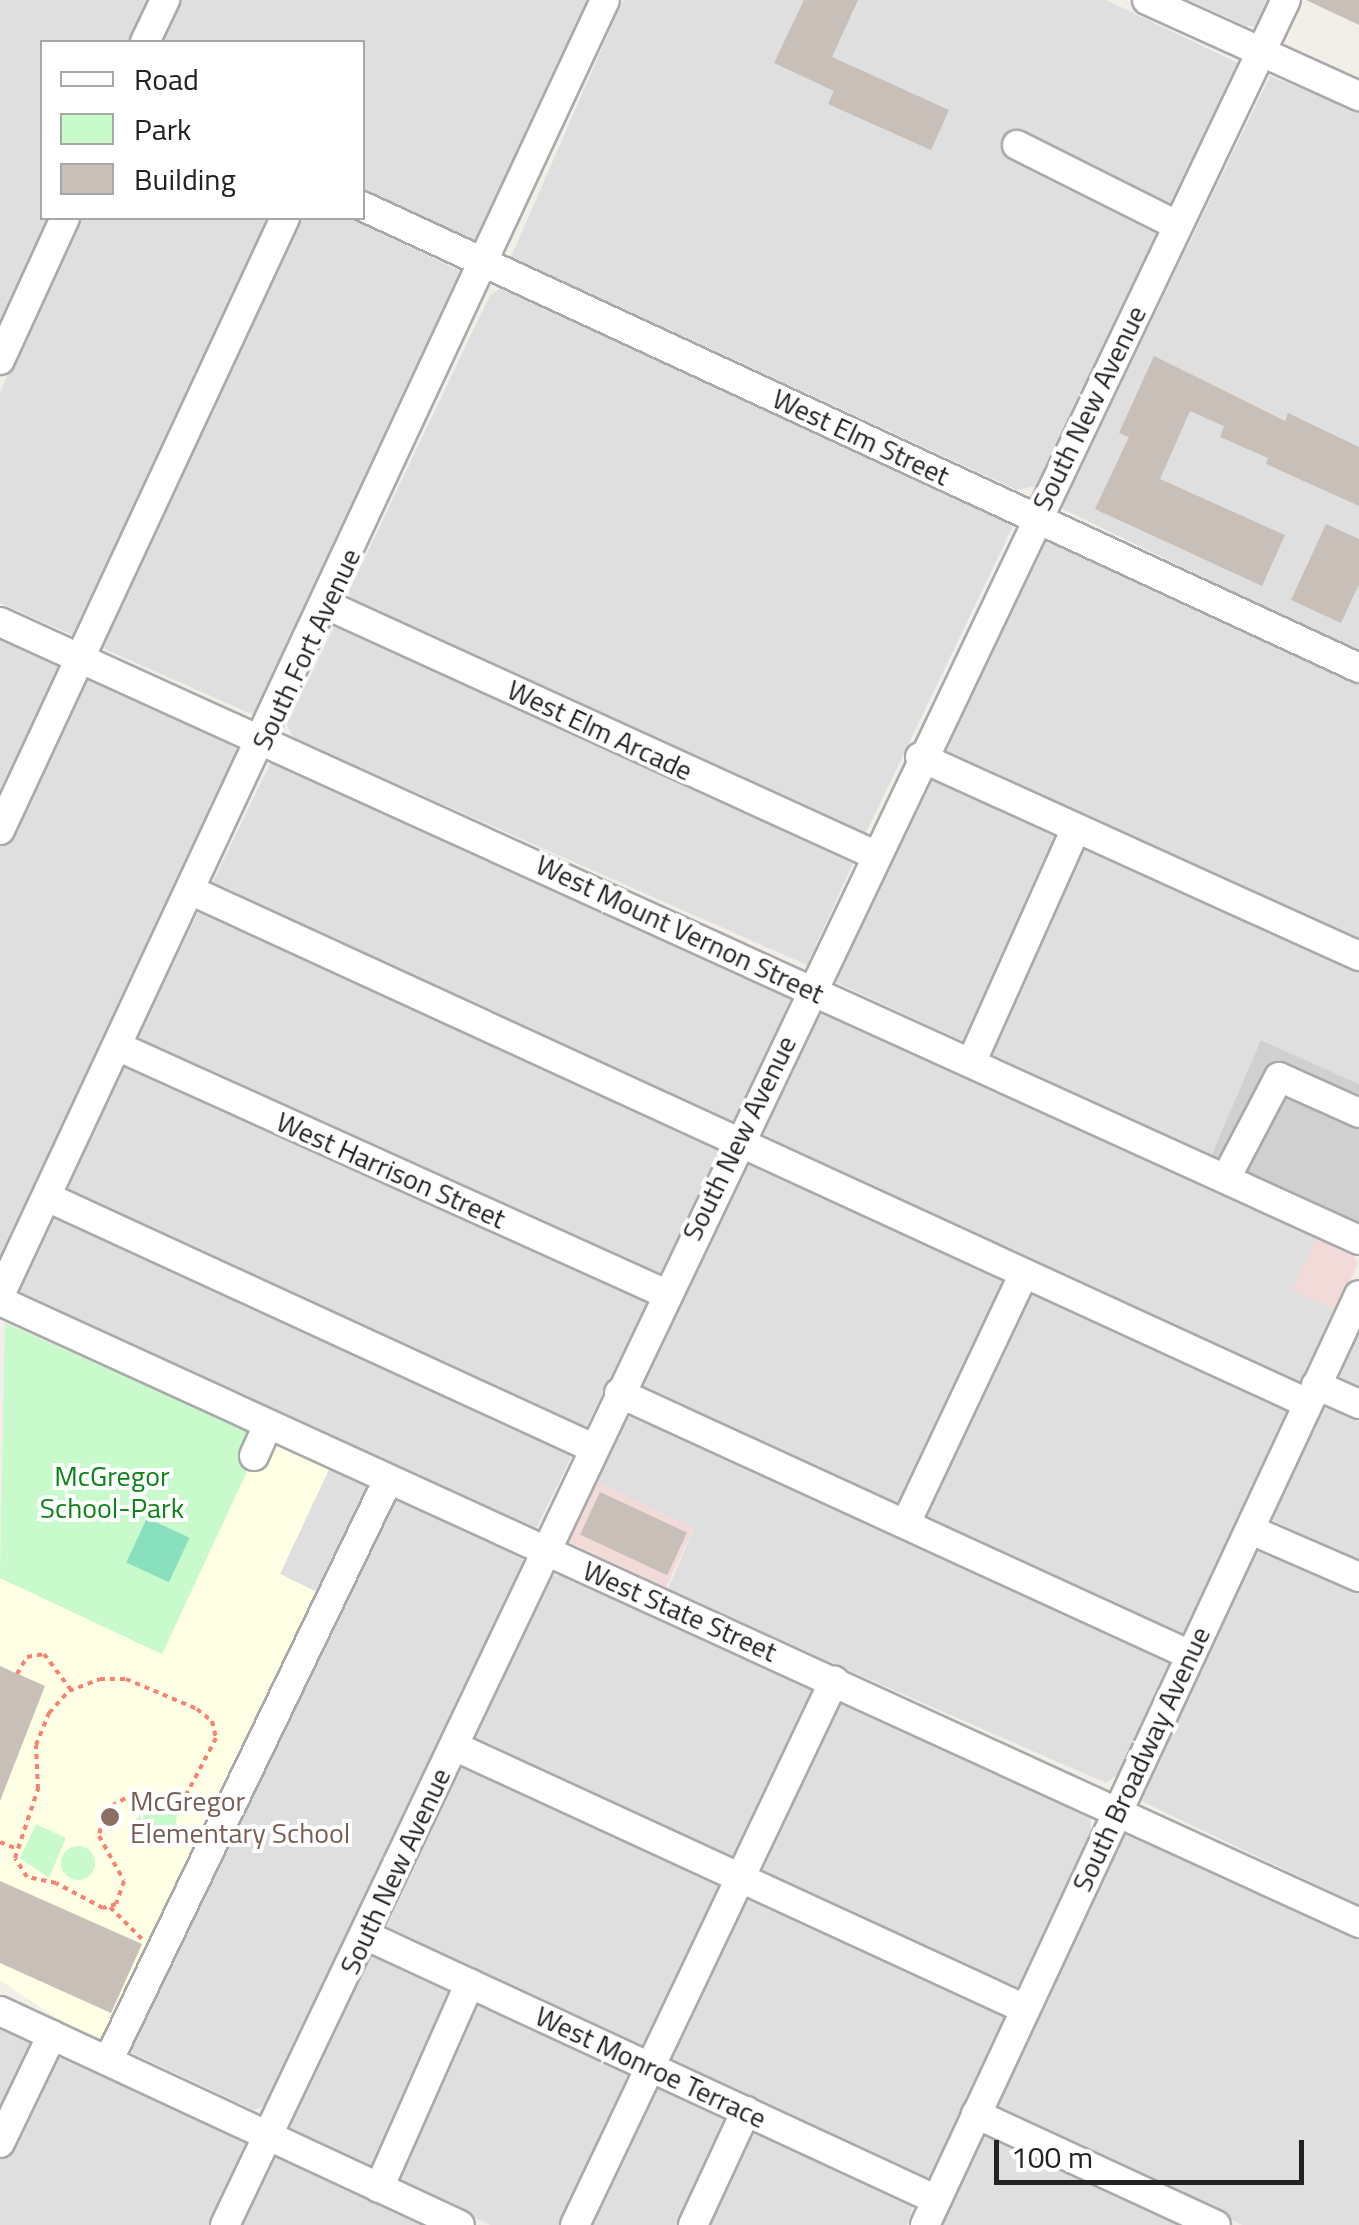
<!DOCTYPE html>
<style>
body{margin:0}
#map{position:relative;width:1359px;height:2225px;overflow:hidden;background:#f2efe9;font-family:"Titillium Web",sans-serif}
div>[style]{position:absolute}
[style*='--x']{left:calc(var(--x)*1px);top:calc(var(--y)*1px);width:calc(var(--w)*1px);rotate:calc(var(--a)*1deg)}
.residential>*{inset:0;background:#e0dfdf}
.commercial>*{inset:0;background:#f2dad9;transform-origin:0 0}
.education>*{inset:0;background:#ffffe5}
.religious>*{inset:0;background:#d0d0d0}
.park>*{inset:0;background:#c8facc}
.round{border-radius:50%}
.pitch>*{inset:0;background:#88e0be;transform-origin:0 0}
.building>*{inset:0;background:#c7bfb8;transform-origin:0 0}
.path>*{height:4px;margin-top:-2px;transform-origin:0;background:repeating-linear-gradient(90deg,#fa8072 0 5px,transparent 0 10px)}
.roads{filter:drop-shadow(2px 0 #a9a9a9) drop-shadow(-2px 0 #a9a9a9) drop-shadow(0 2px #a9a9a9) drop-shadow(0 -2px #a9a9a9)}
.minor>*{height:28px;margin:-14px;padding:0 14px;transform-origin:14px;border-radius:14px;background:#fff}
.dots>*{width:28px;height:28px;translate:-50% -50%;box-sizing:border-box;border:5px solid #fff;border-radius:50%}
span{translate:-50% -50%;white-space:nowrap;text-align:center;line-height:1.15;-webkit-text-stroke:8px #fff;paint-order:stroke}
.street-label{font-size:28px;color:#222}
.park-label{font-size:28px;color:#0c8416}
.education-label{font-size:28px;color:#785e54}
.left{translate:0 -50%;text-align:left}
.legend{position:absolute;left:40px;top:40px;width:325px;height:180px;box-sizing:border-box;background:#fff;border:2px solid #a7a7a7;margin:0;padding:12px 18px;list-style:none;font-size:30px;color:#222}
.legend li{display:flex;align-items:center;gap:20px;height:50px}
.legend b{width:50px;border:2px solid #a7a7a7}
.scale{position:absolute;left:994px;top:2140px;width:310px;height:45px;box-sizing:border-box;border:5px solid #222;border-top:0;padding-left:12px;font-size:30px;line-height:35px;white-space:nowrap;color:#222;-webkit-text-stroke:8px #fff;paint-order:stroke}
</style>
<div id="map">
<div class="residential">
<i style="clip-path:polygon(0 0,149px 0,130px 42px,42px 42px,42px 218px,49px 218px,0 323px)"></i>
<i style="clip-path:polygon(179px 0,591px 0,478px 243px,467px 243px,363px 194px,362px 42px,159px 42px)"></i>
<i style="clip-path:polygon(623px 0,1106px 0,1238px 63px,1036px 486px,1017px 490px,511px 257px)"></i>
<i style="clip-path:polygon(1189px 0,1271px 0,1257px 26px,1247px 26px)"></i>
<i style="clip-path:polygon(1270px 76px,1359px 112px,1359px 653px,1061px 508px)"></i>
<i style="clip-path:polygon(80px 218px,349px 218px,464px 273px,254px 715px,0 603px,0 392px)"></i>
<i style="clip-path:polygon(503px 287px,1013px 526px,862px 841px,350px 605px,349px 591px,490px 295px)"></i>
<i style="clip-path:polygon(1043px 538px,1359px 682px,1359px 1084px,1262px 1040px,1211px 1156px,833px 981px)"></i>
<i style="clip-path:polygon(337px 621px,855px 859px,807px 965px,293px 738px,287px 724px)"></i>
<i style="clip-path:polygon(0 635px,240px 750px,0 1260px)"></i>
<i style="clip-path:polygon(271px 762px,796px 1000px,533px 1535px,19px 1298px,19px 1281px)"></i>
<i style="clip-path:polygon(818px 1010px,1318px 1234px,1337px 1311px,1119px 1774px,1106px 1783px,667px 1591px,694px 1528px,596px 1482px)"></i>
<i style="clip-path:polygon(1359px 1315px,1359px 1562px,1270px 1519px)"></i>
<i style="clip-path:polygon(330px 1467px,519px 1553px,524px 1562px,265px 2105px,254px 2110px,111px 2043px,325px 1596px,280px 1574px)"></i>
<i style="clip-path:polygon(1255px 1542px,1359px 1586px,1359px 1905px,1139px 1800px)"></i>
<i style="clip-path:polygon(564px 1571px,1090px 1816px,1091px 1833px,929px 2178px,384px 1929px,548px 1578px)"></i>
<i style="clip-path:polygon(1136px 1832px,1359px 1936px,1359px 2225px,1242px 2225px,995px 2107px,1121px 1835px)"></i>
<i style="clip-path:polygon(371px 1952px,914px 2203px,907px 2225px,490px 2225px,290px 2134px,285px 2130px)"></i>
<i style="clip-path:polygon(0 2022px,35px 2045px,0 2123px)"></i>
<i style="clip-path:polygon(53px 2050px,248px 2138px,209px 2225px,0 2225px,0 2159px)"></i>
<i style="clip-path:polygon(982px 2130px,1195px 2225px,934px 2225px)"></i>
<i style="clip-path:polygon(278px 2153px,441px 2225px,239px 2225px)"></i>
</div>
<div class="commercial">
<i style="clip-path:polygon(1318px 1234px,1351px 1250px,1358px 1263px,1337px 1311px,1292px 1290px)"></i>
<i style="left:596px;top:1482px;width:108px;height:66px;rotate:25deg"></i>
</div>
<div class="education">
<i style="clip-path:polygon(263px 1437px,330px 1467px,280px 1574px,325px 1596px,111px 2043px,61px 2021px,0 1980px,0 1578px,162px 1654px)"></i>
</div>
<div class="religious">
<i style="clip-path:polygon(1261px 1040px,1359px 1084px,1359px 1222px,1211px 1156px)"></i>
</div>
<div class="park">
<i style="clip-path:polygon(5px 1323px,263px 1437px,162px 1654px,0 1578px)"></i>
<i style="clip-path:polygon(148px 1807px,177px 1814px,174px 1843px,129px 1843px,128px 1828px)"></i>
<i style="clip-path:polygon(36px 1824px,66px 1838px,49px 1878px,20px 1858px)"></i>
<i class="round" style="left:61px;top:1846px;width:34px;height:34px"></i>
</div>
<div class="pitch">
<i style="left:147px;top:1518px;width:47px;height:49px;rotate:25deg"></i>
</div>
<div class="building">
<i style="clip-path:polygon(804px 0,858px 0,832px 57px,949px 110px,931px 150px,828px 104px,834px 91px,774px 63px)"></i>
<i style="clip-path:polygon(1306px 0,1359px 0,1359px 25px)"></i>
<i style="clip-path:polygon(1154px 356px,1285px 421px,1288px 413px,1359px 447px,1359px 506px,1266px 464px,1268px 458px,1220px 437px,1224px 426px,1190px 411px,1160px 479px,1285px 535px,1262px 586px,1095px 509px,1129px 437px,1119px 433px)"></i>
<i style="clip-path:polygon(1326px 524px,1359px 539px,1359px 584px,1341px 623px,1291px 600px)"></i>
<i style="left:600px;top:1492px;width:96px;height:47px;rotate:25deg"></i>
<i style="clip-path:polygon(0 1666px,45px 1686px,0 1801px)"></i>
<i style="clip-path:polygon(0 1881px,142px 1944px,111px 2013px,0 1963px)"></i>
</div>
<div class="path">
<i style="--x:17;--y:1674;--w:20;--a:-60"></i>
<i style="--x:27;--y:1657;--w:17;--a:-10"></i>
<i style="--x:44;--y:1654;--w:45;--a:53.1"></i>
<i style="--x:100;--y:1679;--w:26;--a:0"></i>
<i style="--x:126;--y:1679;--w:77;--a:22.9"></i>
<i style="--x:197;--y:1709;--w:19;--a:39"></i>
<i style="--x:212;--y:1721;--w:17;--a:77"></i>
<i style="--x:216;--y:1738;--w:69;--a:117.7"></i>
<i style="--x:184;--y:1799;--w:15;--a:164"></i>
<i style="--x:170;--y:1803;--w:37;--a:-166"></i>
<i style="--x:134;--y:1794;--w:33;--a:153"></i>
<i style="--x:105;--y:1809;--w:28;--a:103"></i>
<i style="--x:99;--y:1836;--w:51;--a:60.9"></i>
<i style="--x:124;--y:1881;--w:24;--a:109"></i>
<i style="--x:116;--y:1904;--w:14;--a:163"></i>
<i style="--x:103;--y:1908;--w:53;--a:-152"></i>
<i style="--x:56;--y:1883;--w:30;--a:-168"></i>
<i style="--x:27;--y:1877;--w:22;--a:-122"></i>
<i style="--x:15;--y:1858;--w:73;--a:-71.6"></i>
<i style="--x:38;--y:1789;--w:44;--a:-92.6"></i>
<i style="--x:36;--y:1745;--w:35;--a:-68"></i>
<i style="--x:49;--y:1713;--w:30;--a:-48"></i>
<i style="--x:69;--y:1691;--w:33;--a:-21"></i>
<i style="--x:0;--y:1842;--w:16;--a:22"></i>
<i style="--x:110;--y:1907;--w:45;--a:45"></i>
</div>
<div class="roads">
<div class="minor">
<i style="--x:1147;--y:0;--w:233;--a:24.4"></i>
<i style="--x:145;--y:42;--w:47;--a:-64.5"></i>
<i style="--x:1017;--y:145;--w:179;--a:26.6"></i>
<i style="--x:362;--y:206;--w:1099;--a:24.86"></i>
<i style="--x:0;--y:360;--w:156;--a:-65.4"></i>
<i style="--x:327;--y:605;--w:600;--a:24.52"></i>
<i style="--x:0;--y:622;--w:1493;--a:24.45"></i>
<i style="--x:920;--y:757;--w:482;--a:24.4"></i>
<i style="--x:0;--y:830;--w:675;--a:-65.03"></i>
<i style="--x:192;--y:891;--w:1227;--a:24.66"></i>
<i style="--x:119;--y:1047;--w:598;--a:24.29"></i>
<i style="--x:971;--y:1063;--w:257;--a:-65.9"></i>
<i style="--x:1226;--y:1178;--w:114;--a:-62.3"></i>
<i style="--x:1279;--y:1077;--w:88;--a:24.2"></i>
<i style="--x:47;--y:1197;--w:601;--a:24.69"></i>
<i style="--x:0;--y:1295;--w:1429;--a:-64.96"></i>
<i style="--x:0;--y:1301;--w:1495;--a:24.59"></i>
<i style="--x:1316;--y:1385;--w:47;--a:23.8"></i>
<i style="--x:619;--y:1393;--w:626;--a:24.64"></i>
<i style="--x:254;--y:1456;--w:32;--a:-66"></i>
<i style="--x:906;--y:1523;--w:273;--a:-64.7"></i>
<i style="--x:1251;--y:1530;--w:118;--a:23.5"></i>
<i style="--x:454;--y:1746;--w:629;--a:24.73"></i>
<i style="--x:365;--y:1935;--w:630;--a:24.86"></i>
<i style="--x:0;--y:2011;--w:507;--a:24.95"></i>
<i style="--x:109;--y:2059;--w:640;--a:-64.28"></i>
<i style="--x:976;--y:2114;--w:264;--a:24.8"></i>
<i style="--x:0;--y:2143;--w:120;--a:-64.3"></i>
<i style="--x:379;--y:2188;--w:224;--a:-66.1"></i>
<i style="--x:225;--y:2225;--w:2465;--a:-64.51"></i>
<i style="--x:575;--y:2225;--w:603;--a:-64.54"></i>
<i style="--x:693;--y:2225;--w:126;--a:-65.1"></i>
<i style="--x:925;--y:2225;--w:1026;--a:-64.98"></i>
</div>
</div>
<div class="dots">
<i style="left:110px;top:1817px;background:#8d6e63"></i>
</div>
<div class="street-label">
<span style="left:1089px;top:408px;rotate:-64deg">South New Avenue</span>
<span style="left:861px;top:437px;rotate:25deg">West Elm Street</span>
<span style="left:306px;top:649px;rotate:-65deg">South Fort Avenue</span>
<span style="left:600px;top:730px;rotate:25deg">West Elm Arcade</span>
<span style="left:680px;top:929px;rotate:25deg">West Mount Vernon Street</span>
<span style="left:739px;top:1138px;rotate:-64deg">South New Avenue</span>
<span style="left:391px;top:1170px;rotate:24deg">West Harrison Street</span>
<span style="left:680px;top:1611px;rotate:24deg">West State Street</span>
<span style="left:1141px;top:1759px;rotate:-65deg">South Broadway Avenue</span>
<span style="left:395px;top:1871px;rotate:-65deg">South New Avenue</span>
<span style="left:651px;top:2067px;rotate:25deg">West Monroe Terrace</span>
</div>
<div class="park-label">
<span style="left:112px;top:1492px">McGregor<br>School-Park</span>
</div>
<div class="education-label">
<span class="left" style="left:130px;top:1817px">McGregor<br>Elementary School</span>
</div>
<ul class="legend">
<li><b style="height:12px;background:#fff"></b>Road</li>
<li><b style="height:28px;background:#c8facc"></b>Park</li>
<li><b style="height:28px;background:#c7bfb8"></b>Building</li>
</ul>
<div class="scale">100 m</div>
</div>
